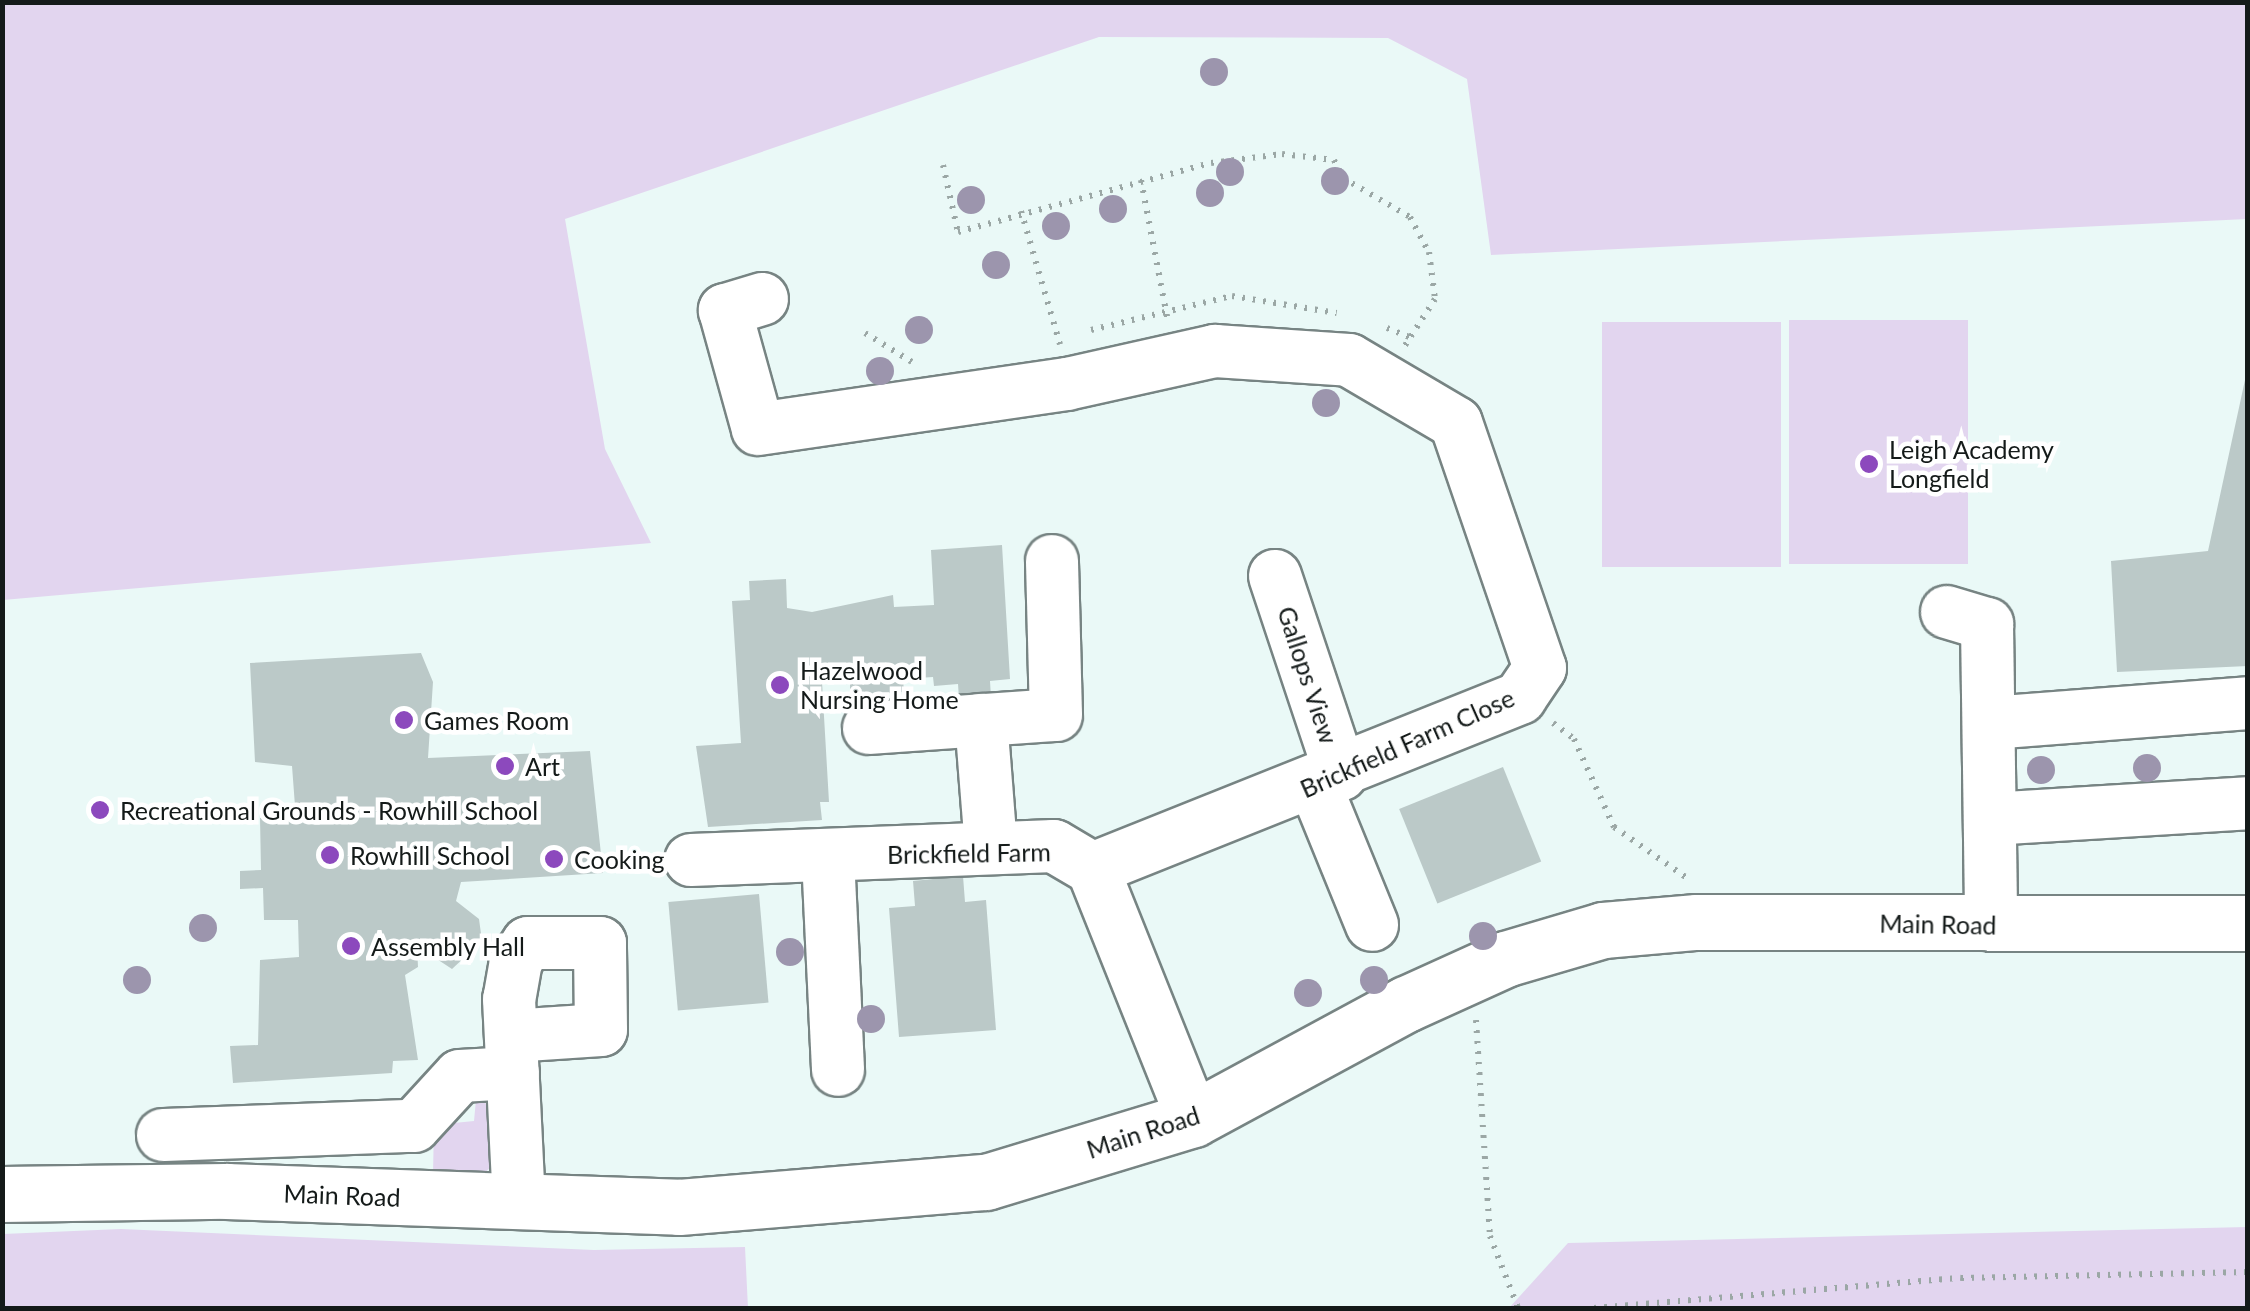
<!DOCTYPE html>
<style>
body{margin:0}
#map{position:relative;width:2250px;height:1311px;overflow:hidden;background:#eaf9f7;font-family:Lato,sans-serif}
div>[style]{position:absolute}
[style*='--x']{left:calc(var(--x)*1px);top:calc(var(--y)*1px);width:calc(var(--w)*1px);rotate:calc(var(--a)*1deg)}
.green>*{inset:0;background:#e2d5ef;transform-origin:0 0}
.building>*{inset:0;background:#bbc9c8;transform-origin:0 0}
.path>*{height:6px;margin-top:-3px;transform-origin:0;background:repeating-linear-gradient(90deg,#9ba7a5 0 2.5px,transparent 0 10.5px)}
.roads{filter:drop-shadow(2px 0 #778483) drop-shadow(-2px 0 #778483) drop-shadow(0 2px #778483) drop-shadow(0 -2px #778483)}
.minor>*{height:52px;margin:-26px;padding:0 26px;transform-origin:26px;border-radius:26px;background:#fff}
.major>*{height:55px;margin:-27.5px;padding:0 27.5px;transform-origin:27.5px;border-radius:27.5px;background:#fff}
.trees>*{width:28px;height:28px;margin:-14px;border-radius:50%;background:#9c95ad}
.dots>*{width:28px;height:28px;translate:-50% -50%;box-sizing:border-box;border:5px solid #fff;border-radius:50%}
span{translate:-50% -50%;white-space:nowrap;text-align:center;line-height:1.15;-webkit-text-stroke:9px #fff;paint-order:stroke}
.poi-label{font-size:25px;color:#141a19}
.left{translate:0 -50%;text-align:left}
.street-label{font-size:25px;color:#141a19}
.frame{position:absolute;inset:0;border:5px solid #141a19;pointer-events:none}
</style>
<div id="map">
<div class="green">
<i style="clip-path:polygon(3px 2px,2247px 3px,2247px 219px,1491px 255px,1467px 79px,1388px 38px,1099px 37px,565px 219px,605px 449px,651px 543px,3px 600px)"></i>
<i style="left:1968px;top:320px;width:244px;height:179px;rotate:90deg"></i>
<i style="left:1781px;top:322px;width:245px;height:179px;rotate:90deg"></i>
<i style="clip-path:polygon(476px 1100px,490px 1105px,494px 1164px,479px 1178px,433px 1174px,434px 1125px,474px 1121px)"></i>
<i style="clip-path:polygon(2247px 1227px,2247px 1308px,1509px 1308px,1568px 1243px)"></i>
<i style="clip-path:polygon(121px 1229px,594px 1250px,745px 1247px,748px 1308px,3px 1308px,3px 1234px)"></i>
</div>
<div class="building">
<i style="clip-path:polygon(2248px 366px,2248px 666px,2117px 672px,2111px 561px,2208px 551px)"></i>
<i style="clip-path:polygon(1002px 545px,1010px 679px,990px 681px,991px 698px,959px 699px,958px 684px,934px 686px,933px 677px,903px 679px,904px 692px,850px 696px,850px 681px,822px 682px,829px 802px,820px 802px,822px 820px,708px 827px,696px 746px,741px 743px,732px 601px,750px 600px,749px 581px,786px 579px,787px 608px,812px 612px,893px 595px,894px 607px,934px 605px,931px 550px)"></i>
<i style="clip-path:polygon(421px 653px,433px 682px,428px 758px,590px 751px,603px 873px,461px 882px,456px 901px,479px 919px,482px 941px,452px 969px,417px 946px,418px 967px,405px 975px,418px 1060px,393px 1061px,392px 1073px,233px 1083px,230px 1046px,258px 1045px,260px 960px,299px 957px,298px 920px,264px 920px,263px 888px,240px 889px,240px 871px,261px 870px,260px 818px,337px 814px,337px 805px,295px 806px,292px 766px,255px 762px,250px 663px)"></i>
<i style="left:1503px;top:767px;width:102px;height:112px;rotate:68deg"></i>
<i style="clip-path:polygon(963px 876px,965px 902px,986px 900px,996px 1030px,899px 1037px,889px 908px,915px 906px,913px 881px)"></i>
<i style="left:759px;top:894px;width:109px;height:91px;rotate:85deg"></i>
</div>
<div class="path">
<i style="--x:943;--y:165;--w:69;--a:77.4"></i>
<i style="--x:958;--y:232;--w:262;--a:-15.3"></i>
<i style="--x:1211;--y:163;--w:72;--a:-7.2"></i>
<i style="--x:1282;--y:154;--w:52;--a:6.6"></i>
<i style="--x:1334;--y:160;--w:20;--a:63"></i>
<i style="--x:1343;--y:178;--w:78;--a:30.2"></i>
<i style="--x:1410;--y:217;--w:40;--a:62"></i>
<i style="--x:1429;--y:252;--w:47;--a:82.7"></i>
<i style="--x:1435;--y:299;--w:57;--a:122.9"></i>
<i style="--x:1141;--y:180;--w:145;--a:79.2"></i>
<i style="--x:1021;--y:211;--w:139;--a:73.7"></i>
<i style="--x:1387;--y:328;--w:24;--a:22"></i>
<i style="--x:1091;--y:330;--w:145;--a:-13.6"></i>
<i style="--x:1232;--y:296;--w:106;--a:9.2"></i>
<i style="--x:865;--y:333;--w:55;--a:31.7"></i>
<i style="--x:1553;--y:723;--w:26;--a:37"></i>
<i style="--x:1574;--y:739;--w:97;--a:65.6"></i>
<i style="--x:1614;--y:827;--w:89;--a:34.9"></i>
<i style="--x:1476;--y:1020;--w:216;--a:86.3"></i>
<i style="--x:1490;--y:1236;--w:77;--a:68.7"></i>
<i style="--x:1594;--y:1308;--w:368;--a:-4.7"></i>
<i style="--x:1961;--y:1278;--w:287;--a:-1.2"></i>
</div>
<div class="roads">
<div class="minor">
<i style="--x:762;--y:299;--w:39;--a:163"></i>
<i style="--x:725;--y:310;--w:123;--a:74.5"></i>
<i style="--x:758;--y:429;--w:312;--a:-8.3"></i>
<i style="--x:1067;--y:384;--w:152;--a:-12.6"></i>
<i style="--x:1215;--y:351;--w:134;--a:3.8"></i>
<i style="--x:1349;--y:360;--w:124;--a:30.5"></i>
<i style="--x:1456;--y:423;--w:259;--a:71.1"></i>
<i style="--x:1540;--y:668;--w:36;--a:124"></i>
<i style="--x:1520;--y:698;--w:460;--a:158.2"></i>
<i style="--x:1275;--y:576;--w:209;--a:71.6"></i>
<i style="--x:1947;--y:612;--w:42;--a:16.7"></i>
<i style="--x:1987;--y:624;--w:301;--a:89.2"></i>
<i style="--x:981;--y:720;--w:127;--a:85.5"></i>
<i style="--x:1990;--y:723;--w:259;--a:-4.4"></i>
<i style="--x:869;--y:728;--w:187;--a:-4"></i>
<i style="--x:1056;--y:715;--w:154;--a:-91.5"></i>
<i style="--x:1315;--y:785;--w:151;--a:67.8"></i>
<i style="--x:1990;--y:819;--w:258;--a:-3.5"></i>
<i style="--x:828;--y:857;--w:213;--a:87.3"></i>
<i style="--x:691;--y:860;--w:363;--a:-2.2"></i>
<i style="--x:1054;--y:846;--w:45;--a:30.5"></i>
<i style="--x:1093;--y:869;--w:269;--a:68.2"></i>
<i style="--x:511;--y:1036;--w:90;--a:-3.8"></i>
<i style="--x:601;--y:1030;--w:87;--a:-90.7"></i>
<i style="--x:600;--y:943;--w:72;--a:180"></i>
<i style="--x:528;--y:943;--w:22;--a:124"></i>
<i style="--x:516;--y:961;--w:39;--a:100"></i>
<i style="--x:509;--y:999;--w:203;--a:87.2"></i>
<i style="--x:163;--y:1135;--w:251;--a:-2.1"></i>
<i style="--x:414;--y:1126;--w:68;--a:-47.4"></i>
<i style="--x:460;--y:1076;--w:53;--a:-3.2"></i>
</div>
<div class="major">
<i style="--x:2;--y:1194;--w:224;--a:-0.8"></i>
<i style="--x:226;--y:1191;--w:453;--a:2"></i>
<i style="--x:679;--y:1207;--w:308;--a:-4.7"></i>
<i style="--x:986;--y:1182;--w:216;--a:-16.9"></i>
<i style="--x:1193;--y:1119;--w:242;--a:-28.4"></i>
<i style="--x:1406;--y:1004;--w:109;--a:-24.4"></i>
<i style="--x:1505;--y:959;--w:102;--a:-16.5"></i>
<i style="--x:1603;--y:930;--w:94;--a:-4.9"></i>
<i style="--x:1697;--y:922;--w:551;--a:0.1"></i>
</div>
</div>
<div class="trees">
<i style="left:1214px;top:72px"></i>
<i style="left:1230px;top:172px"></i>
<i style="left:1335px;top:181px"></i>
<i style="left:1210px;top:193px"></i>
<i style="left:971px;top:200px"></i>
<i style="left:1113px;top:209px"></i>
<i style="left:1056px;top:226px"></i>
<i style="left:996px;top:265px"></i>
<i style="left:919px;top:330px"></i>
<i style="left:880px;top:371px"></i>
<i style="left:1326px;top:403px"></i>
<i style="left:2147px;top:768px"></i>
<i style="left:2041px;top:770px"></i>
<i style="left:203px;top:928px"></i>
<i style="left:1483px;top:936px"></i>
<i style="left:790px;top:952px"></i>
<i style="left:137px;top:980px"></i>
<i style="left:1374px;top:980px"></i>
<i style="left:1308px;top:993px"></i>
<i style="left:871px;top:1019px"></i>
</div>
<div class="dots">
<i style="left:1869px;top:464px;background:#8c49bd"></i>
<i style="left:780px;top:685px;background:#8c49bd"></i>
<i style="left:404px;top:720px;background:#8c49bd"></i>
<i style="left:505px;top:766px;background:#8c49bd"></i>
<i style="left:100px;top:810px;background:#8c49bd"></i>
<i style="left:330px;top:855px;background:#8c49bd"></i>
<i style="left:554px;top:859px;background:#8c49bd"></i>
<i style="left:351px;top:946px;background:#8c49bd"></i>
</div>
<div class="poi-label">
<span class="left" style="left:1889px;top:464px">Leigh Academy<br>Longfield</span>
<span class="left" style="left:800px;top:685px">Hazelwood<br>Nursing Home</span>
<span class="left" style="left:424px;top:720px">Games Room</span>
<span class="left" style="left:525px;top:766px">Art</span>
<span class="left" style="left:120px;top:810px">Recreational Grounds - Rowhill School</span>
<span class="left" style="left:350px;top:855px">Rowhill School</span>
<span class="left" style="left:574px;top:859px">Cooking</span>
<span class="left" style="left:371px;top:946px">Assembly Hall</span>
</div>
<div class="street-label">
<span style="left:1308px;top:675px;rotate:72deg">Gallops View</span>
<span style="left:1407px;top:743px;rotate:-24deg">Brickfield Farm Close</span>
<span style="left:969px;top:853px;rotate:-1deg">Brickfield Farm</span>
<span style="left:1938px;top:924px;rotate:1deg">Main Road</span>
<span style="left:1143px;top:1132px;rotate:-18deg">Main Road</span>
<span style="left:342px;top:1195px;rotate:2deg">Main Road</span>
</div>
<div class="frame"></div>
</div>
